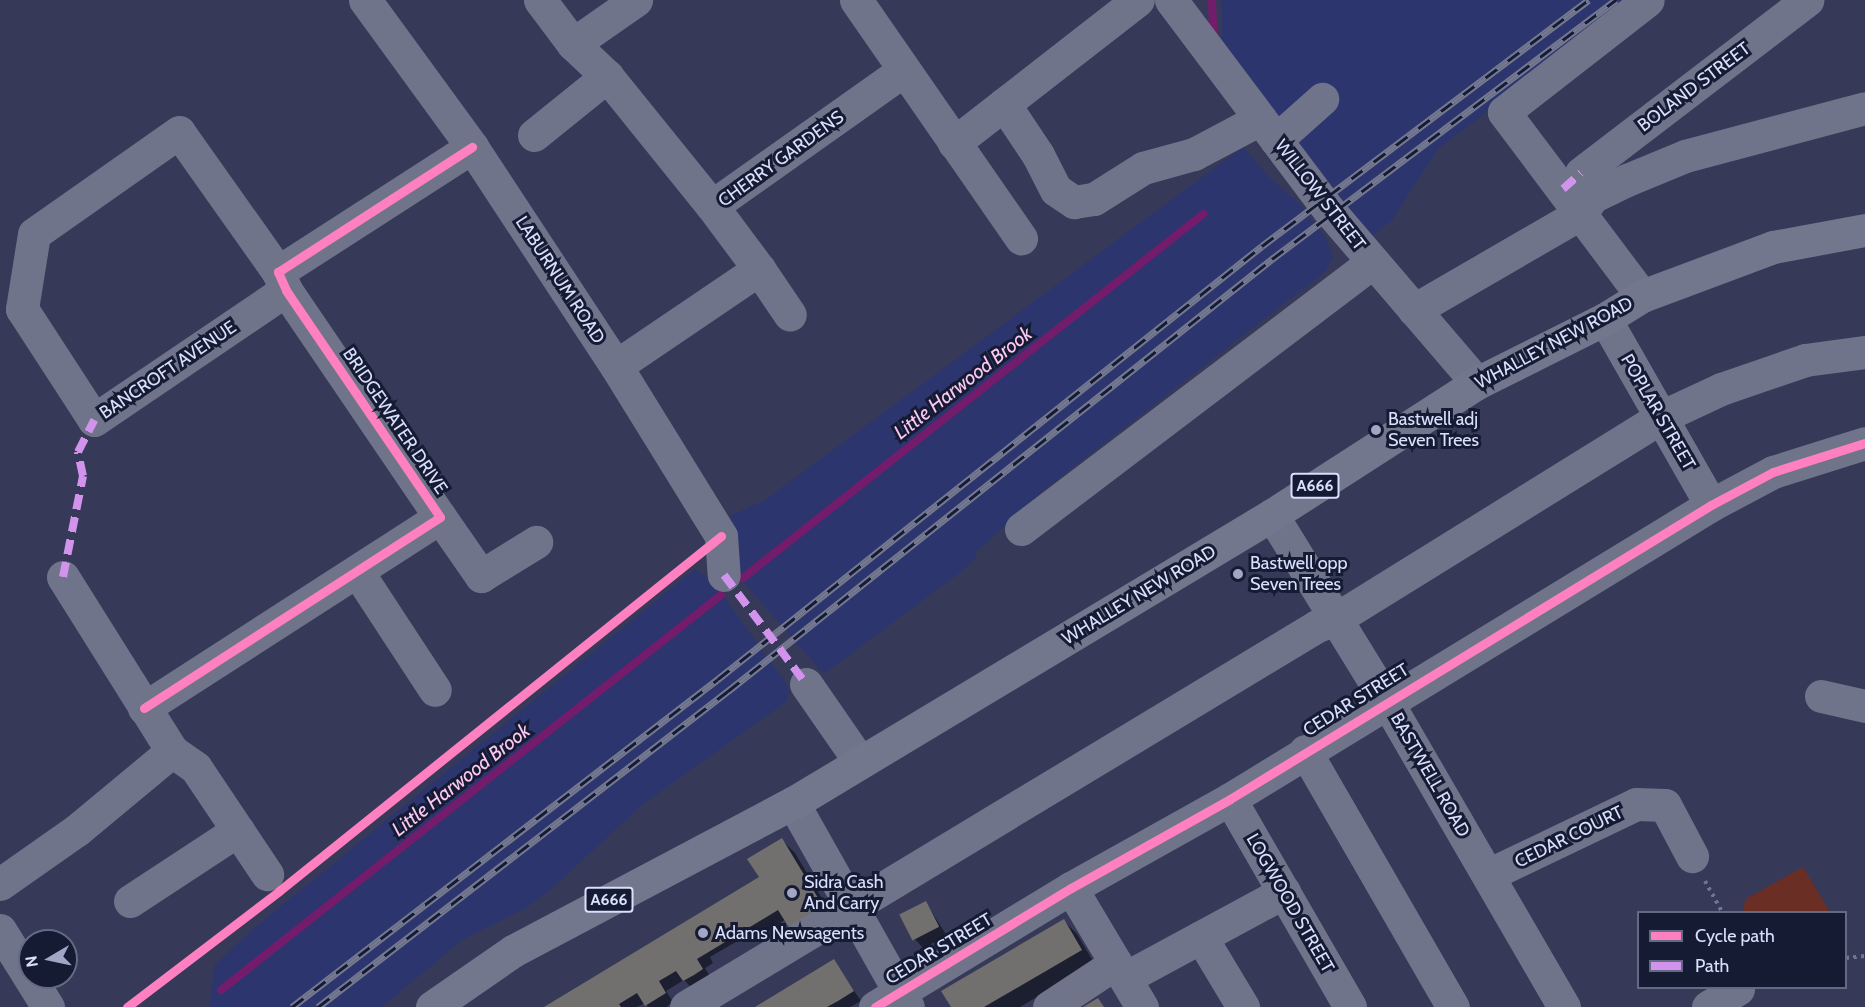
<!DOCTYPE html>
<style>
body{margin:0}
#map{position:relative;width:1865px;height:1007px;overflow:hidden;background:#363a58;font-family:Cabin,sans-serif}
div>[style]{position:absolute}
[style*='--x']{left:calc(var(--x)*1px);top:calc(var(--y)*1px);width:calc(var(--w)*1px);rotate:calc(var(--a)*1deg)}
.built>*{inset:0;background:#2c356e}
.green>*{inset:0;background:#6a2e25}
.shadow>*{inset:0;background:#0007}
.stream>*{height:8px;margin:-4px;padding:0 4px;transform-origin:4px;border-radius:4px;background:#741c6c}
.building>*{inset:0;background:#72706f;transform-origin:0 0}
.path>*{height:4px;margin-top:-2px;transform-origin:0;background:repeating-linear-gradient(90deg,#72768b 0 3px,transparent 0 7.5px)}
.minor>*{height:33px;margin:-16.5px;padding:0 16.5px;transform-origin:16.5px;border-radius:16.5px;background:#70748b}
.highway>*{height:33px;margin:-16.5px;padding:0 16.5px;transform-origin:16.5px;border-radius:16.5px;background:#73778e}
.rail>*{height:7px;margin-top:-3.5px;transform-origin:0;background:repeating-linear-gradient(90deg,#161b34 0 14px,#75798f 0 28px);box-sizing:border-box;border-block:2px solid #75798f}
.quiet>*{height:8px;margin-top:-4px;transform-origin:0;background:repeating-linear-gradient(90deg,#d193ec 0 15px,transparent 0 23px)}
.cycleway>*{height:9px;margin:-4.5px;padding:0 4.5px;transform-origin:4.5px;border-radius:4.5px;background:#ff80c0}
.dots>*{width:16px;height:16px;translate:-50% -50%;box-sizing:border-box;border:3px solid #161b34;border-radius:50%}
span{translate:-50% -50%;white-space:nowrap;text-align:center;line-height:1.15;-webkit-text-stroke:6px #161b34;paint-order:stroke}
.shield-label span{padding:2px 4px;background:#161b34;border:2px solid;border-radius:4px;-webkit-text-stroke-width:0}
.shield-label{font-size:16px;color:#d9e0fc;font-weight:700}
.street-label{font-size:18px;color:#d9e0fc}
.poi-label{font-size:18px;color:#d9e0fc}
.left{translate:0 -50%;text-align:left}
.water-label{font-size:20px;color:#fcc9f1;font-style:italic}
.legend{position:absolute;left:1637px;top:911px;width:210px;height:78px;box-sizing:border-box;background:#161b34;border:2px solid #646a84;margin:0;padding:8px 10px;list-style:none;font-size:18px;color:#d9e0fc}
.legend li{display:flex;align-items:center;gap:12px;height:30px}
.legend b{width:30px;border:2px solid #646a84}
.north{position:absolute;left:18px;top:929px;width:60px;height:60px;box-sizing:border-box;background:#161b34;border:2px solid #646a84;border-radius:50%;rotate:261deg;font-size:16px;font-weight:700;line-height:24px;text-align:center;color:#d9e0fc}
.north::after{content:'';display:block;margin:auto;width:21px;height:27px;background:#a0a6c3;clip-path:polygon(50% 0,100% 100%,50% 72%,0 100%)}
</style>
<div id="map">
<div class="built">
<i style="clip-path:polygon(1222px 0,1633px 0,1438px 149px,1392px 220px,1368px 240px,1222px 43px)"></i>
<i style="clip-path:polygon(1243px 147px,1270px 178px,1300px 204px,1327px 240px,1333px 257px,1326px 271px,1045px 489px,976px 552px,976px 557px,962px 571px,824px 674px,730px 567px,736px 544px,730px 516px,765px 500px)"></i>
<i style="clip-path:polygon(695px 569px,712px 580px,784px 680px,790px 691px,786px 702px,643px 804px,548px 892px,524px 909px,463px 939px,382px 1007px,209px 1007px,215px 965px,253px 929px)"></i>
</div>
<div class="green">
<i style="clip-path:polygon(1803px 867px,1830px 912px,1742px 912px,1746px 899px)"></i>
</div>
<div class="shadow">
<i style="clip-path:polygon(782px 840px,795px 853px,839px 927px,786px 919px,760px 935px,746px 926px,753px 932px,710px 957px,713px 963px,705px 968px,711px 978px,693px 989px,684px 980px,666px 991px,673px 1002px,666px 1007px,648px 1007px,645px 1003px,637px 1007px,547px 1007px,761px 878px)"></i>
<i style="clip-path:polygon(926px 903px,947px 936px,923px 948px,915px 939px)"></i>
<i style="clip-path:polygon(1064px 921px,1077px 934px,1094px 963px,1020px 1007px,953px 1007px)"></i>
<i style="clip-path:polygon(834px 961px,861px 1001px,850px 1007px,758px 1007px)"></i>
</div>
<div class="stream">
<i style="--x:1212;--y:0;--w:33;--a:88"></i>
<i style="--x:743;--y:578;--w:587;--a:-38.35"></i>
<i style="--x:221;--y:990;--w:637;--a:-38.31"></i>
</div>
<div class="building">
<i style="clip-path:polygon(782px 838px,827px 913px,793px 934px,778px 910px,697px 959px,703px 969px,694px 975px,683px 981px,676px 971px,659px 981px,666px 993px,645px 1006px,637px 993px,619px 1004px,621px 1007px,544px 1007px,759px 877px,747px 859px)"></i>
<i style="left:926px;top:901px;width:29px;height:30px;rotate:63deg"></i>
<i style="clip-path:polygon(1064px 919px,1082px 950px,984px 1007px,951px 1007px,941px 991px)"></i>
<i style="clip-path:polygon(834px 959px,854px 991px,838px 1001px,827px 1007px,755px 1007px)"></i>
<i style="clip-path:polygon(1098px 998px,1104px 1007px,1083px 1007px)"></i>
</div>
<div class="path">
<i style="--x:1705;--y:881;--w:35;--a:61"></i>
<i style="--x:1846;--y:958;--w:19;--a:-6"></i>
</div>
<div class="minor">
<i style="--x:365;--y:0;--w:182;--a:53.9"></i>
<i style="--x:472;--y:147;--w:262;--a:56.7"></i>
<i style="--x:616;--y:366;--w:200;--a:58.3"></i>
<i style="--x:721;--y:536;--w:39;--a:86"></i>
<i style="--x:540;--y:0;--w:55;--a:53.1"></i>
<i style="--x:573;--y:44;--w:47;--a:43.3"></i>
<i style="--x:856;--y:0;--w:290;--a:55.3"></i>
<i style="--x:1171;--y:0;--w:261;--a:53.1"></i>
<i style="--x:1328;--y:209;--w:229;--a:49.4"></i>
<i style="--x:573;--y:44;--w:77;--a:-34.9"></i>
<i style="--x:1004;--y:104;--w:61;--a:56.3"></i>
<i style="--x:1038;--y:155;--w:39;--a:63"></i>
<i style="--x:1056;--y:190;--w:22;--a:34"></i>
<i style="--x:1074;--y:202;--w:20;--a:-9"></i>
<i style="--x:1094;--y:199;--w:58;--a:-32.3"></i>
<i style="--x:1143;--y:168;--w:53;--a:-15.4"></i>
<i style="--x:1194;--y:154;--w:75;--a:-27.9"></i>
<i style="--x:534;--y:135;--w:94;--a:-38.9"></i>
<i style="--x:607;--y:76;--w:167;--a:51.1"></i>
<i style="--x:1276;--y:140;--w:62;--a:-41.7"></i>
<i style="--x:954;--y:143;--w:233;--a:-37.9"></i>
<i style="--x:1581;--y:173;--w:285;--a:-37.4"></i>
<i style="--x:759;--y:269;--w:55;--a:56"></i>
<i style="--x:278;--y:272;--w:171;--a:-125.3"></i>
<i style="--x:179;--y:132;--w:177;--a:144.9"></i>
<i style="--x:34;--y:234;--w:76;--a:99.1"></i>
<i style="--x:22;--y:309;--w:132;--a:57"></i>
<i style="--x:94;--y:420;--w:232;--a:-34.1"></i>
<i style="--x:1642;--y:296;--w:230;--a:-126.9"></i>
<i style="--x:1504;--y:112;--w:182;--a:-37.9"></i>
<i style="--x:1414;--y:310;--w:193;--a:-30.1"></i>
<i style="--x:1581;--y:213;--w:19;--a:-55"></i>
<i style="--x:1592;--y:197;--w:39;--a:-26"></i>
<i style="--x:1627;--y:180;--w:63;--a:-22.5"></i>
<i style="--x:1685;--y:156;--w:186;--a:-14.9"></i>
<i style="--x:1605;--y:319;--w:214;--a:60.3"></i>
<i style="--x:616;--y:366;--w:173;--a:-34.1"></i>
<i style="--x:759;--y:269;--w:79;--a:-126.7"></i>
<i style="--x:712;--y:206;--w:235;--a:-35.3"></i>
<i style="--x:1272;--y:515;--w:217;--a:58.4"></i>
<i style="--x:1386;--y:700;--w:355;--a:59.9"></i>
<i style="--x:440;--y:517;--w:72;--a:55.2"></i>
<i style="--x:481;--y:576;--w:65;--a:-31.7"></i>
<i style="--x:1021;--y:529;--w:442;--a:-37.2"></i>
<i style="--x:357;--y:571;--w:142;--a:56.8"></i>
<i style="--x:63;--y:577;--w:205;--a:57.9"></i>
<i style="--x:172;--y:751;--w:29;--a:35"></i>
<i style="--x:196;--y:768;--w:128;--a:56.2"></i>
<i style="--x:806;--y:684;--w:95;--a:55.3"></i>
<i style="--x:1821;--y:696;--w:45;--a:12.8"></i>
<i style="--x:144;--y:708;--w:352;--a:-32.8"></i>
<i style="--x:440;--y:517;--w:274;--a:-124.2"></i>
<i style="--x:286;--y:290;--w:20;--a:-114"></i>
<i style="--x:278;--y:272;--w:231;--a:-32.8"></i>
<i style="--x:1305;--y:751;--w:296;--a:60"></i>
<i style="--x:1230;--y:799;--w:240;--a:60"></i>
<i style="--x:793;--y:803;--w:234;--a:60.6"></i>
<i style="--x:1488;--y:875;--w:164;--a:-25.6"></i>
<i style="--x:1636;--y:804;--w:29;--a:2"></i>
<i style="--x:1665;--y:805;--w:58;--a:62.1"></i>
<i style="--x:0;--y:884;--w:94;--a:-35"></i>
<i style="--x:77;--y:830;--w:124;--a:-39.7"></i>
<i style="--x:1071;--y:888;--w:139;--a:59.2"></i>
<i style="--x:130;--y:901;--w:129;--a:-33.3"></i>
<i style="--x:0;--y:930;--w:91;--a:58.1"></i>
<i style="--x:1201;--y:937;--w:82;--a:59"></i>
<i style="--x:1125;--y:978;--w:181;--a:-28.4"></i>
<i style="--x:686;--y:1007;--w:737;--a:-31.12"></i>
<i style="--x:1317;--y:626;--w:18;--a:-19"></i>
<i style="--x:1334;--y:620;--w:385;--a:-31.8"></i>
<i style="--x:1661;--y:417;--w:66;--a:-25"></i>
<i style="--x:1721;--y:389;--w:89;--a:-19"></i>
<i style="--x:1805;--y:360;--w:61;--a:-7.6"></i>
<i style="--x:875;--y:1007;--w:229;--a:-31.3"></i>
<i style="--x:1071;--y:888;--w:182;--a:-29.2"></i>
<i style="--x:1230;--y:799;--w:564;--a:-31.43"></i>
<i style="--x:1711;--y:505;--w:70;--a:-28"></i>
<i style="--x:1773;--y:472;--w:96;--a:-17.5"></i>
<i style="--x:1049;--y:1007;--w:80;--a:-33.3"></i>
<i style="--x:1708;--y:1007;--w:35;--a:-31"></i>
</div>
<div class="highway">
<i style="--x:432;--y:1007;--w:98;--a:-34.7"></i>
<i style="--x:513;--y:951;--w:317;--a:-27.9"></i>
<i style="--x:793;--y:803;--w:559;--a:-31.02"></i>
<i style="--x:1272;--y:515;--w:244;--a:-32.8"></i>
<i style="--x:1477;--y:383;--w:143;--a:-26.6"></i>
<i style="--x:1605;--y:319;--w:44;--a:-31.9"></i>
<i style="--x:1642;--y:296;--w:140;--a:-20.5"></i>
<i style="--x:1773;--y:247;--w:94;--a:-10.5"></i>
</div>
<div class="rail">
<i style="--x:292;--y:1007;--w:538;--a:-37.59"></i>
<i style="--x:718;--y:679;--w:695;--a:-38.52"></i>
<i style="--x:1262;--y:246;--w:409;--a:-37"></i>
<i style="--x:318;--y:1007;--w:518;--a:-37.62"></i>
<i style="--x:728;--y:691;--w:695;--a:-38.45"></i>
<i style="--x:1272;--y:259;--w:431;--a:-37"></i>
</div>
<div class="quiet">
<i style="--x:1563;--y:189;--w:24;--a:-42"></i>
<i style="--x:724;--y:575;--w:136;--a:53"></i>
<i style="--x:63;--y:577;--w:103;--a:-78.8"></i>
<i style="--x:83;--y:476;--w:25;--a:-102"></i>
<i style="--x:78;--y:452;--w:36;--a:-63"></i>
</div>
<div class="cycleway">
<i style="--x:144;--y:708;--w:352;--a:-32.8"></i>
<i style="--x:440;--y:517;--w:274;--a:-124.2"></i>
<i style="--x:286;--y:290;--w:20;--a:-114"></i>
<i style="--x:278;--y:272;--w:231;--a:-32.8"></i>
<i style="--x:127;--y:1007;--w:191;--a:-37.3"></i>
<i style="--x:279;--y:891;--w:567;--a:-38.77"></i>
<i style="--x:875;--y:1007;--w:229;--a:-31.3"></i>
<i style="--x:1071;--y:888;--w:182;--a:-29.2"></i>
<i style="--x:1230;--y:799;--w:564;--a:-31.43"></i>
<i style="--x:1711;--y:505;--w:70;--a:-28"></i>
<i style="--x:1773;--y:472;--w:96;--a:-17.5"></i>
</div>
<div class="dots">
<i style="left:1376px;top:430px;background:#a0a6c3"></i>
<i style="left:1238px;top:574px;background:#a0a6c3"></i>
<i style="left:792px;top:893px;background:#a0a6c3"></i>
<i style="left:703px;top:933px;background:#a0a6c3"></i>
</div>
<div class="shield-label">
<span style="left:1315px;top:486px">A666</span>
<span style="left:609px;top:900px">A666</span>
</div>
<div class="street-label">
<span style="left:1694px;top:87px;rotate:-37deg">BOLAND STREET</span>
<span style="left:781px;top:159px;rotate:-36deg">CHERRY GARDENS</span>
<span style="left:1320px;top:195px;rotate:52deg">WILLOW STREET</span>
<span style="left:560px;top:280px;rotate:57deg">LABURNUM ROAD</span>
<span style="left:1554px;top:343px;rotate:-28deg">WHALLEY NEW ROAD</span>
<span style="left:168px;top:370px;rotate:-34deg">BANCROFT AVENUE</span>
<span style="left:1658px;top:412px;rotate:60deg">POPLAR STREET</span>
<span style="left:395px;top:421px;rotate:56deg">BRIDGEWATER DRIVE</span>
<span style="left:1139px;top:595px;rotate:-31deg">WHALLEY NEW ROAD</span>
<span style="left:1356px;top:700px;rotate:-32deg">CEDAR STREET</span>
<span style="left:1430px;top:775px;rotate:60deg">BASTWELL ROAD</span>
<span style="left:1569px;top:837px;rotate:-26deg">CEDAR COURT</span>
<span style="left:1290px;top:903px;rotate:60deg">LOGWOOD STREET</span>
<span style="left:939px;top:949px;rotate:-31deg">CEDAR STREET</span>
</div>
<div class="poi-label">
<span class="left" style="left:1388px;top:430px">Bastwell adj<br>Seven Trees</span>
<span class="left" style="left:1250px;top:574px">Bastwell opp<br>Seven Trees</span>
<span class="left" style="left:804px;top:893px">Sidra Cash<br>And Carry</span>
<span class="left" style="left:715px;top:933px">Adams Newsagents</span>
</div>
<div class="water-label">
<span style="left:963px;top:383px;rotate:-38deg">Little Harwood Brook</span>
<span style="left:461px;top:780px;rotate:-38deg">Little Harwood Brook</span>
</div>
<ul class="legend">
<li><b style="height:8px;background:#ff80c0"></b>Cycle path</li>
<li><b style="height:8px;background:#d193ec"></b>Path</li>
</ul>
<div class="north">N</div>
</div>
